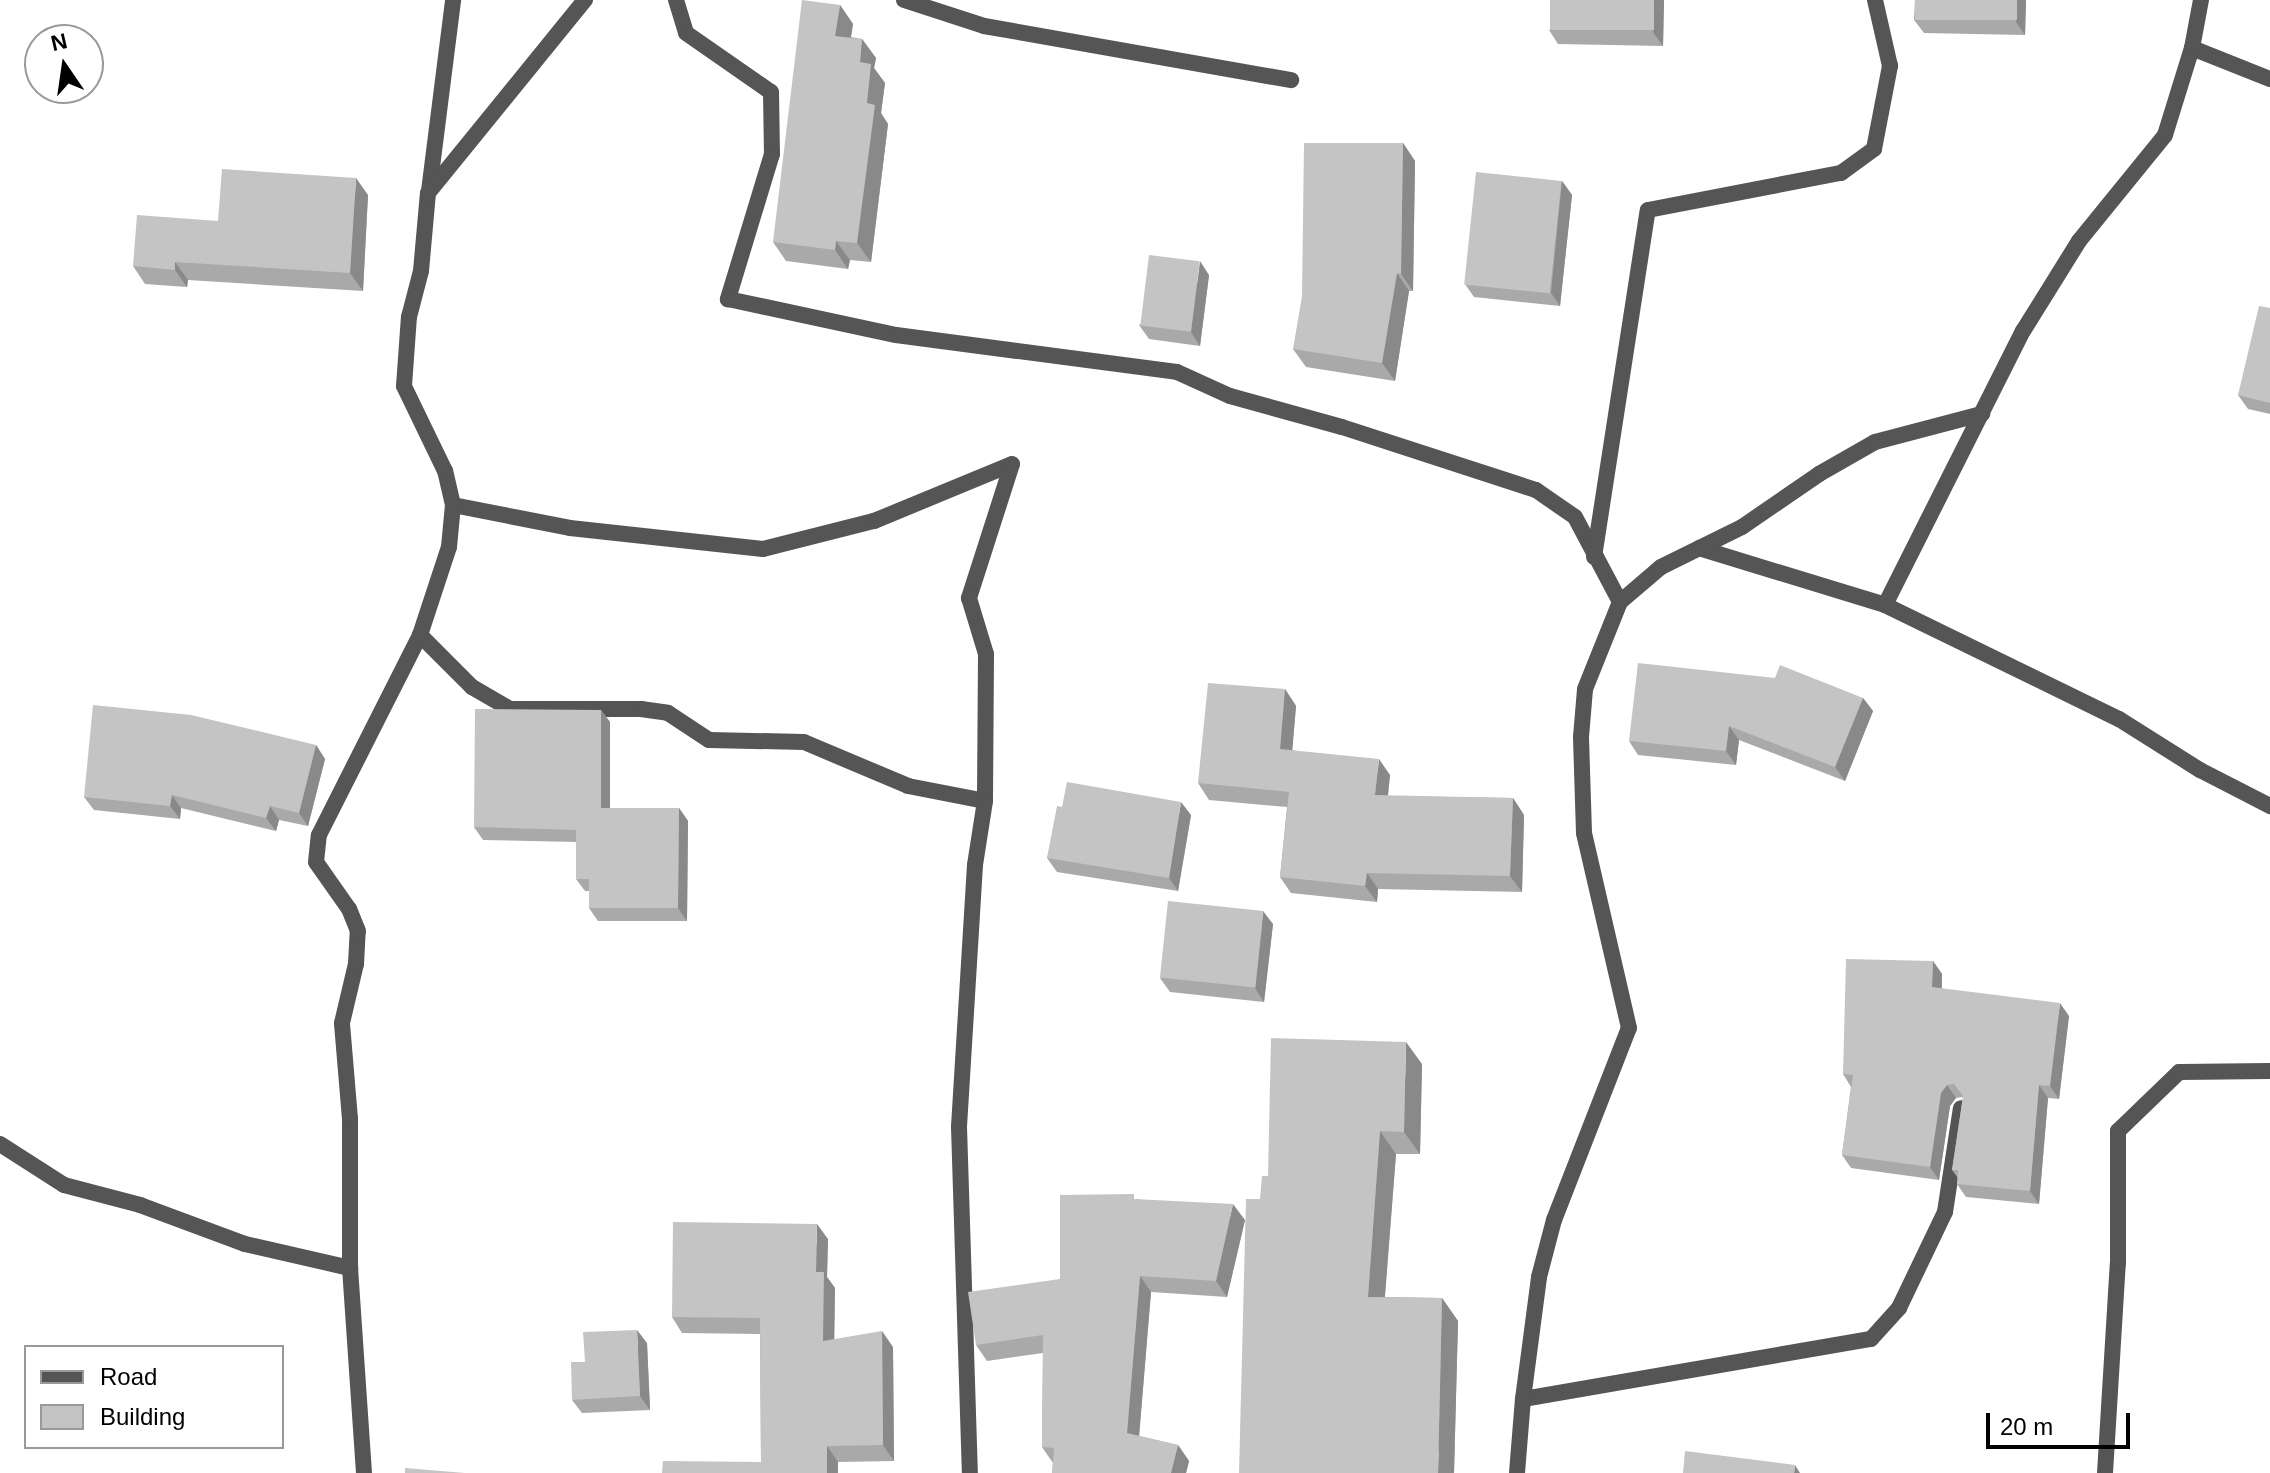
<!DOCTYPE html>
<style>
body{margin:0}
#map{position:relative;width:2270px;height:1473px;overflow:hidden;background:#fff;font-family:Helvetica,sans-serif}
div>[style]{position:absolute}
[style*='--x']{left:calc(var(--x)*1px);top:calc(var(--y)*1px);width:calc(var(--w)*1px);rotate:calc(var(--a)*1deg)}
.minor>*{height:16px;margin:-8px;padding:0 8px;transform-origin:8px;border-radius:8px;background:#555}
.wall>*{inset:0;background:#a9a9a9}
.shaded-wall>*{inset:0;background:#898989}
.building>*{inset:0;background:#c4c4c4;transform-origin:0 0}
span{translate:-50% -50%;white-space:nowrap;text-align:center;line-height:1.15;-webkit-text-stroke:7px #fff;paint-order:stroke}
.legend{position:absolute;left:24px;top:1345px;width:260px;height:104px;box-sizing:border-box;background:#fff;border:2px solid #999;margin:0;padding:10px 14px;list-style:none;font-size:24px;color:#000}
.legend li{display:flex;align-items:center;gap:16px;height:40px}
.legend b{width:40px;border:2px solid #999}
.north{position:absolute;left:24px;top:24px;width:80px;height:80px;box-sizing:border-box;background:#fff;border:2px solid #999;border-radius:50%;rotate:347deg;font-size:22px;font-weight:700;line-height:32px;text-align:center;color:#000}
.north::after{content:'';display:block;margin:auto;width:28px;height:36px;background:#000;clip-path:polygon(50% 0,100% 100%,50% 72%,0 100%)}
.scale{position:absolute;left:1986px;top:1413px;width:144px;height:36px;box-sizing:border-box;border:4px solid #000;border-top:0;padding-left:10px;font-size:24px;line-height:28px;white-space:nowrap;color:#000;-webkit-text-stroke:6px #fff;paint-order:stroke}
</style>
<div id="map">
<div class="minor">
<i style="--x:676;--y:0;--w:34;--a:73"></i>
<i style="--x:686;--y:33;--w:103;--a:34.8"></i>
<i style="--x:771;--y:92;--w:62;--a:89.1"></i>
<i style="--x:772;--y:154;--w:152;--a:106.9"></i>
<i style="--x:728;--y:299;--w:172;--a:12.1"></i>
<i style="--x:896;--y:335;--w:283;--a:7.5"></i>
<i style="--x:1177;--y:372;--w:58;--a:24.4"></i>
<i style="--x:1230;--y:396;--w:116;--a:15.5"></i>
<i style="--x:1342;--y:427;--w:204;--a:18"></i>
<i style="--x:1536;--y:490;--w:47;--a:34.7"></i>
<i style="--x:1575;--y:517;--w:96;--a:62.1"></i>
<i style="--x:904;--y:0;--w:84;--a:18"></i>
<i style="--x:984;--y:26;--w:312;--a:10"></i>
<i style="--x:2192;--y:48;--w:84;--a:21.7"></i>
<i style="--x:429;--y:191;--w:193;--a:-82.8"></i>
<i style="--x:453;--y:505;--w:119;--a:11.1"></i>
<i style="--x:570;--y:528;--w:194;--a:6.2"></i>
<i style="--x:763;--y:549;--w:114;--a:-14.2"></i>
<i style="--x:874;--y:521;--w:149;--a:-22.4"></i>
<i style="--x:1012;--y:464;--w:141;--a:107.8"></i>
<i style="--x:969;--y:598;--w:59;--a:73.1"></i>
<i style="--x:986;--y:654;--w:147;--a:90.4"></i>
<i style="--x:1699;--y:548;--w:195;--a:17"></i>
<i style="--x:1885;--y:605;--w:260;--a:26"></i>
<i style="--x:2119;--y:719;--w:96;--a:32.2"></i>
<i style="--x:2200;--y:770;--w:79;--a:27.2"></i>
<i style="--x:1594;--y:557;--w:351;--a:-81.2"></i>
<i style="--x:1648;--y:210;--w:197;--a:-10.9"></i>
<i style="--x:1841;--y:173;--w:41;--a:-36"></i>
<i style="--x:1874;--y:149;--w:85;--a:-79.1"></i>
<i style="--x:1890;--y:66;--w:68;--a:-102.8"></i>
<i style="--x:1885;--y:605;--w:307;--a:-63.3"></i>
<i style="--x:2023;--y:331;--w:106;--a:-58.1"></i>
<i style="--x:2079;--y:241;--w:136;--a:-50.9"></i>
<i style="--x:2165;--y:135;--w:91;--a:-72.8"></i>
<i style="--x:2192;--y:48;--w:49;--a:-79.4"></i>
<i style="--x:420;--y:635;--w:74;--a:45"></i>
<i style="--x:472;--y:687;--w:44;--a:30.1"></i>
<i style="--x:510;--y:709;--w:131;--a:0"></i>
<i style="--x:641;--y:709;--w:27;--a:8"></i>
<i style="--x:668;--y:713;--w:49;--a:33.4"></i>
<i style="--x:709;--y:740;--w:95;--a:1.2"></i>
<i style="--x:804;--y:742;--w:113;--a:22.9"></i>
<i style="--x:908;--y:786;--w:78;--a:11"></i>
<i style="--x:985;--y:801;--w:65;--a:98.9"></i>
<i style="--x:975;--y:865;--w:262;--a:93.5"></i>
<i style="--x:959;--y:1127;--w:346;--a:88.2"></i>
<i style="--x:0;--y:1144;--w:76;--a:32.6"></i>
<i style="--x:64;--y:1185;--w:79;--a:14.7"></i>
<i style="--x:140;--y:1205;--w:112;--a:20.4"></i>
<i style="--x:245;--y:1244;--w:108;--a:12.9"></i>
<i style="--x:1523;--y:1399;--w:353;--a:-9.8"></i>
<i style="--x:1871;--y:1339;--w:42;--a:-47.9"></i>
<i style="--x:1899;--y:1308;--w:106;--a:-64.4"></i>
<i style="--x:1945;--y:1212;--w:105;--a:-81.3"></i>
<i style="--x:364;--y:1473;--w:205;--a:-93.9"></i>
<i style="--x:350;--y:1268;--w:149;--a:-90"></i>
<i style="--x:350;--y:1119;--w:96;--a:-94.8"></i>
<i style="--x:342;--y:1023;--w:61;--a:-76.7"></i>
<i style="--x:356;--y:964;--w:33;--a:-87"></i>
<i style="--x:358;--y:931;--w:24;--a:-112"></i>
<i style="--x:349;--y:909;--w:57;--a:-125.1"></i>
<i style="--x:316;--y:862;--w:27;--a:-84"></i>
<i style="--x:319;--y:835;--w:224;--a:-63.2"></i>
<i style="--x:420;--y:635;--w:93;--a:-71.8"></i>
<i style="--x:449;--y:547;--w:42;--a:-84.6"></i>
<i style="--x:453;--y:505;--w:35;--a:-103"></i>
<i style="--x:445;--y:471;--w:94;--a:-115.8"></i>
<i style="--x:404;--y:386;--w:69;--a:-85.9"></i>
<i style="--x:409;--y:317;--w:48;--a:-75.4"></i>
<i style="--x:421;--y:271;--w:78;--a:-84.9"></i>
<i style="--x:428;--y:193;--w:249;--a:-50.9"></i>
<i style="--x:1517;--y:1473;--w:74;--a:-85.4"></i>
<i style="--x:1523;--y:1399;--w:123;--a:-82.5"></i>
<i style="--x:1539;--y:1277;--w:59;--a:-75.3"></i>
<i style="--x:1554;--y:1220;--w:206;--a:-68.7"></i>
<i style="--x:1629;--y:1028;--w:200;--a:-103"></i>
<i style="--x:1584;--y:833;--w:96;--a:-91.8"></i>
<i style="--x:1581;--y:737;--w:48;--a:-85.2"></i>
<i style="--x:1585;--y:689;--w:94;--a:-68.1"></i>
<i style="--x:1620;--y:602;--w:54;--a:-40.5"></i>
<i style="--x:1661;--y:567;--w:90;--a:-26.3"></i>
<i style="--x:1742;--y:527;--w:93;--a:-34.5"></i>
<i style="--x:1819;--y:474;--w:64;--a:-29.7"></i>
<i style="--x:1875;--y:442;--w:111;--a:-14.7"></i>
<i style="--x:2105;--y:1473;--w:210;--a:-86.5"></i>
<i style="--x:2118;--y:1263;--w:132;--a:-90"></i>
<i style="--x:2118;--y:1131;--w:85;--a:-44"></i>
<i style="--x:2179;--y:1072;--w:91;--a:-0.6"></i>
</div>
<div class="wall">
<i style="clip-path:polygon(1664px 0,1663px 46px,1558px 44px,1549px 30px)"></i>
<i style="clip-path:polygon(1915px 0,2026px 0,2025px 35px,1924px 33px,1914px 20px)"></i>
<i style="clip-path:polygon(840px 5px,853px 24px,851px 37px,862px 39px,876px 58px,874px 68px,885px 83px,881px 113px,888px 124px,871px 262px,850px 260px,848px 269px,786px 261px,773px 242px)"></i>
<i style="clip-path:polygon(1403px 143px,1415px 161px,1413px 291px,1409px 291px,1395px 381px,1306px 367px,1293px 349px)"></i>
<i style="clip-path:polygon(1562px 181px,1572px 195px,1560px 306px,1474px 297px,1465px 284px)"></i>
<i style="clip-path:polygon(368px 195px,363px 291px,188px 280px,187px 287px,145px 284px,133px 266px,218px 221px)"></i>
<i style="clip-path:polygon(1209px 275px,1200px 346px,1149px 339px,1139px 325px)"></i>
<i style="clip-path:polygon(2270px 308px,2270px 414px,2248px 409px,2238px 395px)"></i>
<i style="clip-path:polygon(1285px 689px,1296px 706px,1292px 750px,1390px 775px,1388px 796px,1513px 798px,1524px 815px,1522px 892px,1378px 889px,1377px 902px,1291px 893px,1280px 877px,1287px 807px,1209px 800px,1198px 783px)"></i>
<i style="clip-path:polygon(1863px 698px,1873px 711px,1845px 781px,1739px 740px,1736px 765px,1638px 755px,1629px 741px)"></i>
<i style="clip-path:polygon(601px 710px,610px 722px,610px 808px,679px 808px,688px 821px,687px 921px,598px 921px,589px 908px,589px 891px,585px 891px,576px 879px,576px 842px,483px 840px,474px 827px)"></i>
<i style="clip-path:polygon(316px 745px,325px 759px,308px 826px,279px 820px,276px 831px,181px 808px,180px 819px,94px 810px,84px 797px)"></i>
<i style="clip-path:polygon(1062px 807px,1191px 815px,1178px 891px,1057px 872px,1047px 858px)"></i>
<i style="clip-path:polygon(1273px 924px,1264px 1002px,1170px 992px,1160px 978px)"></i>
<i style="clip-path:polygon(1933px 961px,1942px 974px,1942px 989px,2069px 1016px,2059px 1099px,2048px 1098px,2039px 1204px,1966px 1197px,1957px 1184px,1958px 1178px,1952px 1170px,1963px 1097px,1956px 1098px,1950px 1106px,1939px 1180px,1851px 1168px,1842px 1155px,1851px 1087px,1843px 1074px)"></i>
<i style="clip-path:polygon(1422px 1064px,1420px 1154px,1396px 1154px,1385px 1297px,1442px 1298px,1458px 1321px,1454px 1473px,1260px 1199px,1268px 1176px)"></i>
<i style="clip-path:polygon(1137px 1199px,1245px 1220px,1227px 1297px,1151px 1292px,1139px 1436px,1178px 1445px,1189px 1461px,1186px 1473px,1052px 1473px,1053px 1463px,1042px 1447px,1043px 1353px,987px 1361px,976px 1345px,1060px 1279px)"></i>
<i style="clip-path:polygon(828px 1239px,827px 1277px,835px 1288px,834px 1339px,893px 1347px,894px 1461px,838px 1462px,838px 1473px,662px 1473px,761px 1462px,760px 1334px,682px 1333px,672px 1317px)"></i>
<i style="clip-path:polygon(647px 1343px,650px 1410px,582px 1413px,572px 1400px,585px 1362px)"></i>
</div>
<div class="shaded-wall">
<i style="clip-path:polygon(1654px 0,1664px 0,1663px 46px,1653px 32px)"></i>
<i style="clip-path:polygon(2017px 0,2026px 0,2025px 35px,2016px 22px)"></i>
<i style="clip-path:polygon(840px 5px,853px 24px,848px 55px,835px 36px)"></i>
<i style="clip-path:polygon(862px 39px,876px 58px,874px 68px,885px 83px,881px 113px,888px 124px,871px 262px,857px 243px,867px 103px,860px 62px)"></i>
<i style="clip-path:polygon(1403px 143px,1415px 161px,1413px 291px,1401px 274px)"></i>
<i style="clip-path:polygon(356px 178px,368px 195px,363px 291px,350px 273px)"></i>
<i style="clip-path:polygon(1562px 181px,1572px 195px,1560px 306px,1551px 293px)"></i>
<i style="clip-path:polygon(836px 241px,850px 260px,848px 269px,835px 250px)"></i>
<i style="clip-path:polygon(1200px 261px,1209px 275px,1200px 346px,1191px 332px)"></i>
<i style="clip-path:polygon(175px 262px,188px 280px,187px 287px,175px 270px)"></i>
<i style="clip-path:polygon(1397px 273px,1409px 291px,1395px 381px,1382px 363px)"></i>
<i style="clip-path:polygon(1285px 689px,1296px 706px,1291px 766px,1280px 749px)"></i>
<i style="clip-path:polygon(1863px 698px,1873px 711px,1845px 781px,1835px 767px)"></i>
<i style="clip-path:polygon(601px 710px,610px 722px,610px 821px,601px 808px)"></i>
<i style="clip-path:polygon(1729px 726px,1739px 740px,1736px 765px,1726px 751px)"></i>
<i style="clip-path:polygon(316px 745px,325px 759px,308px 826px,299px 813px)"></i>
<i style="clip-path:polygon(1379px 759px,1390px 775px,1386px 812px,1375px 795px)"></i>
<i style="clip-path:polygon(172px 795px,181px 808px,180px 819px,170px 806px)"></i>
<i style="clip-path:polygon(1513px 798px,1524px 815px,1522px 892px,1510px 876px)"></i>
<i style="clip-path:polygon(1181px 802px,1191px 815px,1178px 891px,1169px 878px)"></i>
<i style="clip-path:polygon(270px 806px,279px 820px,276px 831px,266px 818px)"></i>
<i style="clip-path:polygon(679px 808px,688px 821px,687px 921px,678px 908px)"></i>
<i style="clip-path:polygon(1367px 873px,1378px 889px,1377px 902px,1365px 886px)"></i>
<i style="clip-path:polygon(1263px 911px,1273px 924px,1264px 1002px,1255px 988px)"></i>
<i style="clip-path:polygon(1933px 961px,1942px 974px,1941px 1000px,1932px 987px)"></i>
<i style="clip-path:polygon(2060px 1003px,2069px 1016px,2059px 1099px,2050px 1086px)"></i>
<i style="clip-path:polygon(1406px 1042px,1422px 1064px,1420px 1154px,1404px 1132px)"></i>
<i style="clip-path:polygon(1947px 1085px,1956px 1098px,1950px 1106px,1939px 1180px,1930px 1167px,1941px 1093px)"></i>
<i style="clip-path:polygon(2039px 1085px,2048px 1098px,2039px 1204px,2030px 1191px)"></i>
<i style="clip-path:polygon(1380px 1131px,1396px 1154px,1383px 1319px,1368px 1297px)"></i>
<i style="clip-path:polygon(1233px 1204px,1245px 1220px,1227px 1297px,1216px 1281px)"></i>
<i style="clip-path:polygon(817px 1224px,828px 1239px,827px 1277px,835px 1288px,834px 1357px,823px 1341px,816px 1272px)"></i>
<i style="clip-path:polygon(1140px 1276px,1151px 1292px,1138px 1449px,1127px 1433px)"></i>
<i style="clip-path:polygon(1442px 1298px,1458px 1321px,1454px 1473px,1438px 1473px)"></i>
<i style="clip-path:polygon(637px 1330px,647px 1343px,650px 1410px,640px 1396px)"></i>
<i style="clip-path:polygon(882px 1331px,893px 1347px,894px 1461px,883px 1445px)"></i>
<i style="clip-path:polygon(1178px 1445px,1189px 1461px,1186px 1473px,1171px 1473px)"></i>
<i style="clip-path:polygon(827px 1446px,838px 1462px,838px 1473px,827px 1473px)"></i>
<i style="clip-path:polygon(1795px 1465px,1800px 1473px,1794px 1473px)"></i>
</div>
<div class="building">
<i style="clip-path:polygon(802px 0,840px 5px,835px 36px,862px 39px,860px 62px,871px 64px,867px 103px,875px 105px,857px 243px,836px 241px,835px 250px,773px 242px)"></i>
<i style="left:1550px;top:0;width:104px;height:30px"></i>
<i style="left:1915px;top:0;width:102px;height:20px"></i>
<i style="clip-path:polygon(1304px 143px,1403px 143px,1401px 274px,1397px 273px,1382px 363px,1293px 349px,1302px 296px)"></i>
<i style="clip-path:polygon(222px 169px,356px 178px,350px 273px,175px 262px,175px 270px,133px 266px,137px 215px,218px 221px)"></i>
<i style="left:1476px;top:172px;width:86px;height:113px;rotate:6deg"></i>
<i style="left:1149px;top:255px;width:51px;height:71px;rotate:7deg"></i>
<i style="clip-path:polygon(2259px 306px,2270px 308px,2270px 403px,2238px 395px)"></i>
<i style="clip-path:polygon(1638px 663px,1775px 678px,1780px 665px,1863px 698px,1835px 767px,1729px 726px,1726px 751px,1629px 741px)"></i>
<i style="clip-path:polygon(1208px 683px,1285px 689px,1280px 749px,1379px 759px,1375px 795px,1513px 798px,1510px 876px,1367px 873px,1365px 886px,1280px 877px,1289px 792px,1198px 783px)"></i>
<i style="clip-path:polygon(93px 705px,191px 715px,316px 745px,299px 813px,270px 806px,266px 818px,172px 795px,170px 806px,84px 797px)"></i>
<i style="clip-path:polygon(475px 709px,601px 710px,601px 808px,679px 808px,678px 908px,589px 908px,589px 879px,576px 879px,576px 830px,474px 827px)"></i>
<i style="clip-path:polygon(1067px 782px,1181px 802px,1169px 878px,1047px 858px,1057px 806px,1062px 807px)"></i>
<i style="left:1168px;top:901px;width:96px;height:77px;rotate:6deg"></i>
<i style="clip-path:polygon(1846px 959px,1933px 961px,1932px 987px,2060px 1003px,2050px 1086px,2039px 1085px,2030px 1191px,1957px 1184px,1958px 1170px,1952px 1170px,1963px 1096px,1954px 1084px,1947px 1085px,1941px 1093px,1930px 1167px,1842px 1155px,1853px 1075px,1843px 1074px)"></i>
<i style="clip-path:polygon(1271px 1038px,1406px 1042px,1404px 1132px,1380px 1131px,1368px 1297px,1442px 1298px,1438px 1473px,1239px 1473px,1246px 1199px,1260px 1199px,1262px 1176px,1268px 1176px)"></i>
<i style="clip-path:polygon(1134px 1194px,1134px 1199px,1233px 1204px,1216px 1281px,1140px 1276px,1127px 1433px,1178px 1445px,1171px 1473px,1052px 1473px,1054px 1448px,1042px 1447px,1043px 1335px,976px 1345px,968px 1292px,1060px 1279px,1060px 1195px)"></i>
<i style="clip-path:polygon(673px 1222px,817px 1224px,816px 1272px,824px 1272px,823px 1341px,882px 1331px,883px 1445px,827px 1446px,827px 1473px,662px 1473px,663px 1461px,761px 1462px,760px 1318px,672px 1317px)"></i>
<i style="clip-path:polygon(637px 1330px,640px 1396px,572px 1400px,571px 1362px,585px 1362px,583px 1332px)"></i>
<i style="clip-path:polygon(1685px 1451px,1795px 1465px,1794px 1473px,1683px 1473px)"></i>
<i style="clip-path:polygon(405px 1468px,465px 1473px,405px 1473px)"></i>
</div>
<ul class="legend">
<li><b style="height:10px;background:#555"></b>Road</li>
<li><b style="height:22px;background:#c4c4c4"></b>Building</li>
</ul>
<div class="north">N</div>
<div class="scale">20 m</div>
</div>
